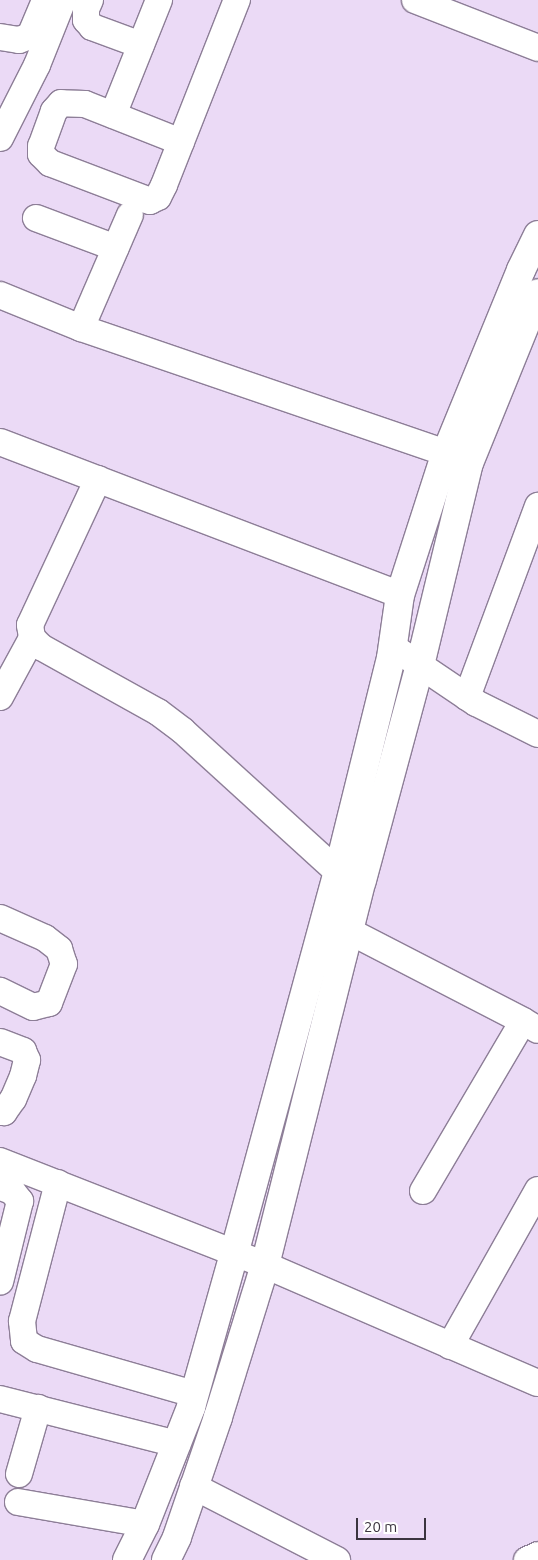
<!DOCTYPE html>
<style>
body{margin:0}
#map{position:relative;width:538px;height:1560px;overflow:hidden;background:#ebdaf6;font-family:Ubuntu,sans-serif}
div>[style]{position:absolute}
[style*='--x']{left:calc(var(--x)*1px);top:calc(var(--y)*1px);width:calc(var(--w)*1px);rotate:calc(var(--a)*1deg)}
.roads{filter:drop-shadow(1px 0 #8d7e97) drop-shadow(-1px 0 #8d7e97) drop-shadow(0 1px #8d7e97) drop-shadow(0 -1px #8d7e97)}
.minor>*{height:26px;margin:-13px;padding:0 13px;transform-origin:13px;border-radius:13px;background:#fff}
.tertiary>*{height:28px;margin:-14px;padding:0 14px;transform-origin:14px;border-radius:14px;background:#fff}
span{translate:-50% -50%;white-space:nowrap;text-align:center;line-height:1.15;-webkit-text-stroke:4px #fff;paint-order:stroke}
.scale{position:absolute;left:356px;top:1518px;width:70px;height:22px;box-sizing:border-box;border:2px solid #3b343f;border-top:0;padding-left:6px;font-size:15px;line-height:18px;white-space:nowrap;color:#3b343f;-webkit-text-stroke:4px #fff;paint-order:stroke}
</style>
<div id="map">
<div class="roads">
<div class="minor">
<i style="--x:90;--y:0;--w:10;--a:114"></i>
<i style="--x:86;--y:9;--w:11;--a:90"></i>
<i style="--x:86;--y:20;--w:9;--a:49"></i>
<i style="--x:92;--y:27;--w:52;--a:20.2"></i>
<i style="--x:415;--y:0;--w:132;--a:21.3"></i>
<i style="--x:0;--y:37;--w:19;--a:9"></i>
<i style="--x:19;--y:40;--w:12;--a:-20"></i>
<i style="--x:30;--y:36;--w:34;--a:-67"></i>
<i style="--x:113;--y:115;--w:124;--a:-68.2"></i>
<i style="--x:0;--y:138;--w:82;--a:-63.1"></i>
<i style="--x:37;--y:65;--w:70;--a:-68.2"></i>
<i style="--x:181;--y:142;--w:103;--a:-158.4"></i>
<i style="--x:85;--y:104;--w:24;--a:-178"></i>
<i style="--x:61;--y:103;--w:11;--a:131"></i>
<i style="--x:54;--y:111;--w:37;--a:110"></i>
<i style="--x:41;--y:146;--w:8;--a:90"></i>
<i style="--x:41;--y:154;--w:13;--a:45"></i>
<i style="--x:50;--y:163;--w:107;--a:20.8"></i>
<i style="--x:150;--y:201;--w:9;--a:-27"></i>
<i style="--x:158;--y:197;--w:13;--a:-63"></i>
<i style="--x:164;--y:185;--w:199;--a:-68.5"></i>
<i style="--x:36;--y:218;--w:85;--a:20.6"></i>
<i style="--x:0;--y:295;--w:87;--a:22.2"></i>
<i style="--x:81;--y:328;--w:386;--a:18.9"></i>
<i style="--x:81;--y:328;--w:123;--a:-66.6"></i>
<i style="--x:0;--y:442;--w:428;--a:20.9"></i>
<i style="--x:98;--y:479;--w:161;--a:115"></i>
<i style="--x:30;--y:625;--w:13;--a:81"></i>
<i style="--x:32;--y:638;--w:13;--a:45"></i>
<i style="--x:41;--y:647;--w:134;--a:29.1"></i>
<i style="--x:158;--y:712;--w:31;--a:37"></i>
<i style="--x:183;--y:731;--w:210;--a:42.3"></i>
<i style="--x:393;--y:647;--w:100;--a:34"></i>
<i style="--x:476;--y:703;--w:69;--a:26.6"></i>
<i style="--x:0;--y:697;--w:67;--a:-61.5"></i>
<i style="--x:467;--y:697;--w:204;--a:-69.6"></i>
<i style="--x:0;--y:918;--w:49;--a:24"></i>
<i style="--x:45;--y:938;--w:18;--a:38"></i>
<i style="--x:59;--y:949;--w:16;--a:72"></i>
<i style="--x:64;--y:964;--w:42;--a:111"></i>
<i style="--x:49;--y:1003;--w:16;--a:166"></i>
<i style="--x:33;--y:1007;--w:37;--a:-154"></i>
<i style="--x:349;--y:931;--w:196;--a:27.3"></i>
<i style="--x:0;--y:1042;--w:25;--a:21"></i>
<i style="--x:23;--y:1051;--w:10;--a:66"></i>
<i style="--x:27;--y:1060;--w:16;--a:104"></i>
<i style="--x:23;--y:1076;--w:25;--a:113"></i>
<i style="--x:13;--y:1099;--w:16;--a:125"></i>
<i style="--x:4;--y:1112;--w:4;--a:180"></i>
<i style="--x:0;--y:1161;--w:285;--a:21.4"></i>
<i style="--x:265;--y:1265;--w:297;--a:23.4"></i>
<i style="--x:58;--y:1183;--w:143;--a:104.6"></i>
<i style="--x:22;--y:1321;--w:20;--a:84"></i>
<i style="--x:24;--y:1341;--w:15;--a:32"></i>
<i style="--x:37;--y:1349;--w:163;--a:16"></i>
<i style="--x:0;--y:1187;--w:13;--a:18"></i>
<i style="--x:12;--y:1191;--w:13;--a:51"></i>
<i style="--x:20;--y:1201;--w:83;--a:103.9"></i>
<i style="--x:423;--y:1191;--w:197;--a:-59.5"></i>
<i style="--x:523;--y:1021;--w:17;--a:31"></i>
<i style="--x:450;--y:1346;--w:179;--a:-60.6"></i>
<i style="--x:0;--y:1399;--w:183;--a:14.3"></i>
<i style="--x:19;--y:1474;--w:69;--a:-73.9"></i>
<i style="--x:193;--y:1486;--w:162;--a:27.2"></i>
<i style="--x:18;--y:1502;--w:129;--a:9.8"></i>
<i style="--x:527;--y:1560;--w:12;--a:-24"></i>
</div>
<div class="tertiary">
<i style="--x:127;--y:1560;--w:40;--a:-63.4"></i>
<i style="--x:145;--y:1524;--w:126;--a:-68.5"></i>
<i style="--x:191;--y:1407;--w:159;--a:-74.3"></i>
<i style="--x:234;--y:1254;--w:396;--a:-74.8"></i>
<i style="--x:338;--y:872;--w:220;--a:-76.1"></i>
<i style="--x:391;--y:658;--w:64;--a:-81.9"></i>
<i style="--x:400;--y:595;--w:149;--a:-72.1"></i>
<i style="--x:446;--y:453;--w:198;--a:-67.7"></i>
<i style="--x:521;--y:270;--w:39;--a:-64"></i>
<i style="--x:166;--y:1560;--w:25;--a:-64"></i>
<i style="--x:177;--y:1537;--w:127;--a:-71.1"></i>
<i style="--x:218;--y:1417;--w:159;--a:-72.8"></i>
<i style="--x:265;--y:1265;--w:397;--a:-75.9"></i>
<i style="--x:362;--y:880;--w:223;--a:-74.9"></i>
<i style="--x:420;--y:665;--w:208;--a:-76.4"></i>
<i style="--x:469;--y:463;--w:183;--a:-67.9"></i>
</div>
</div>
<div class="scale">20 m</div>
</div>
